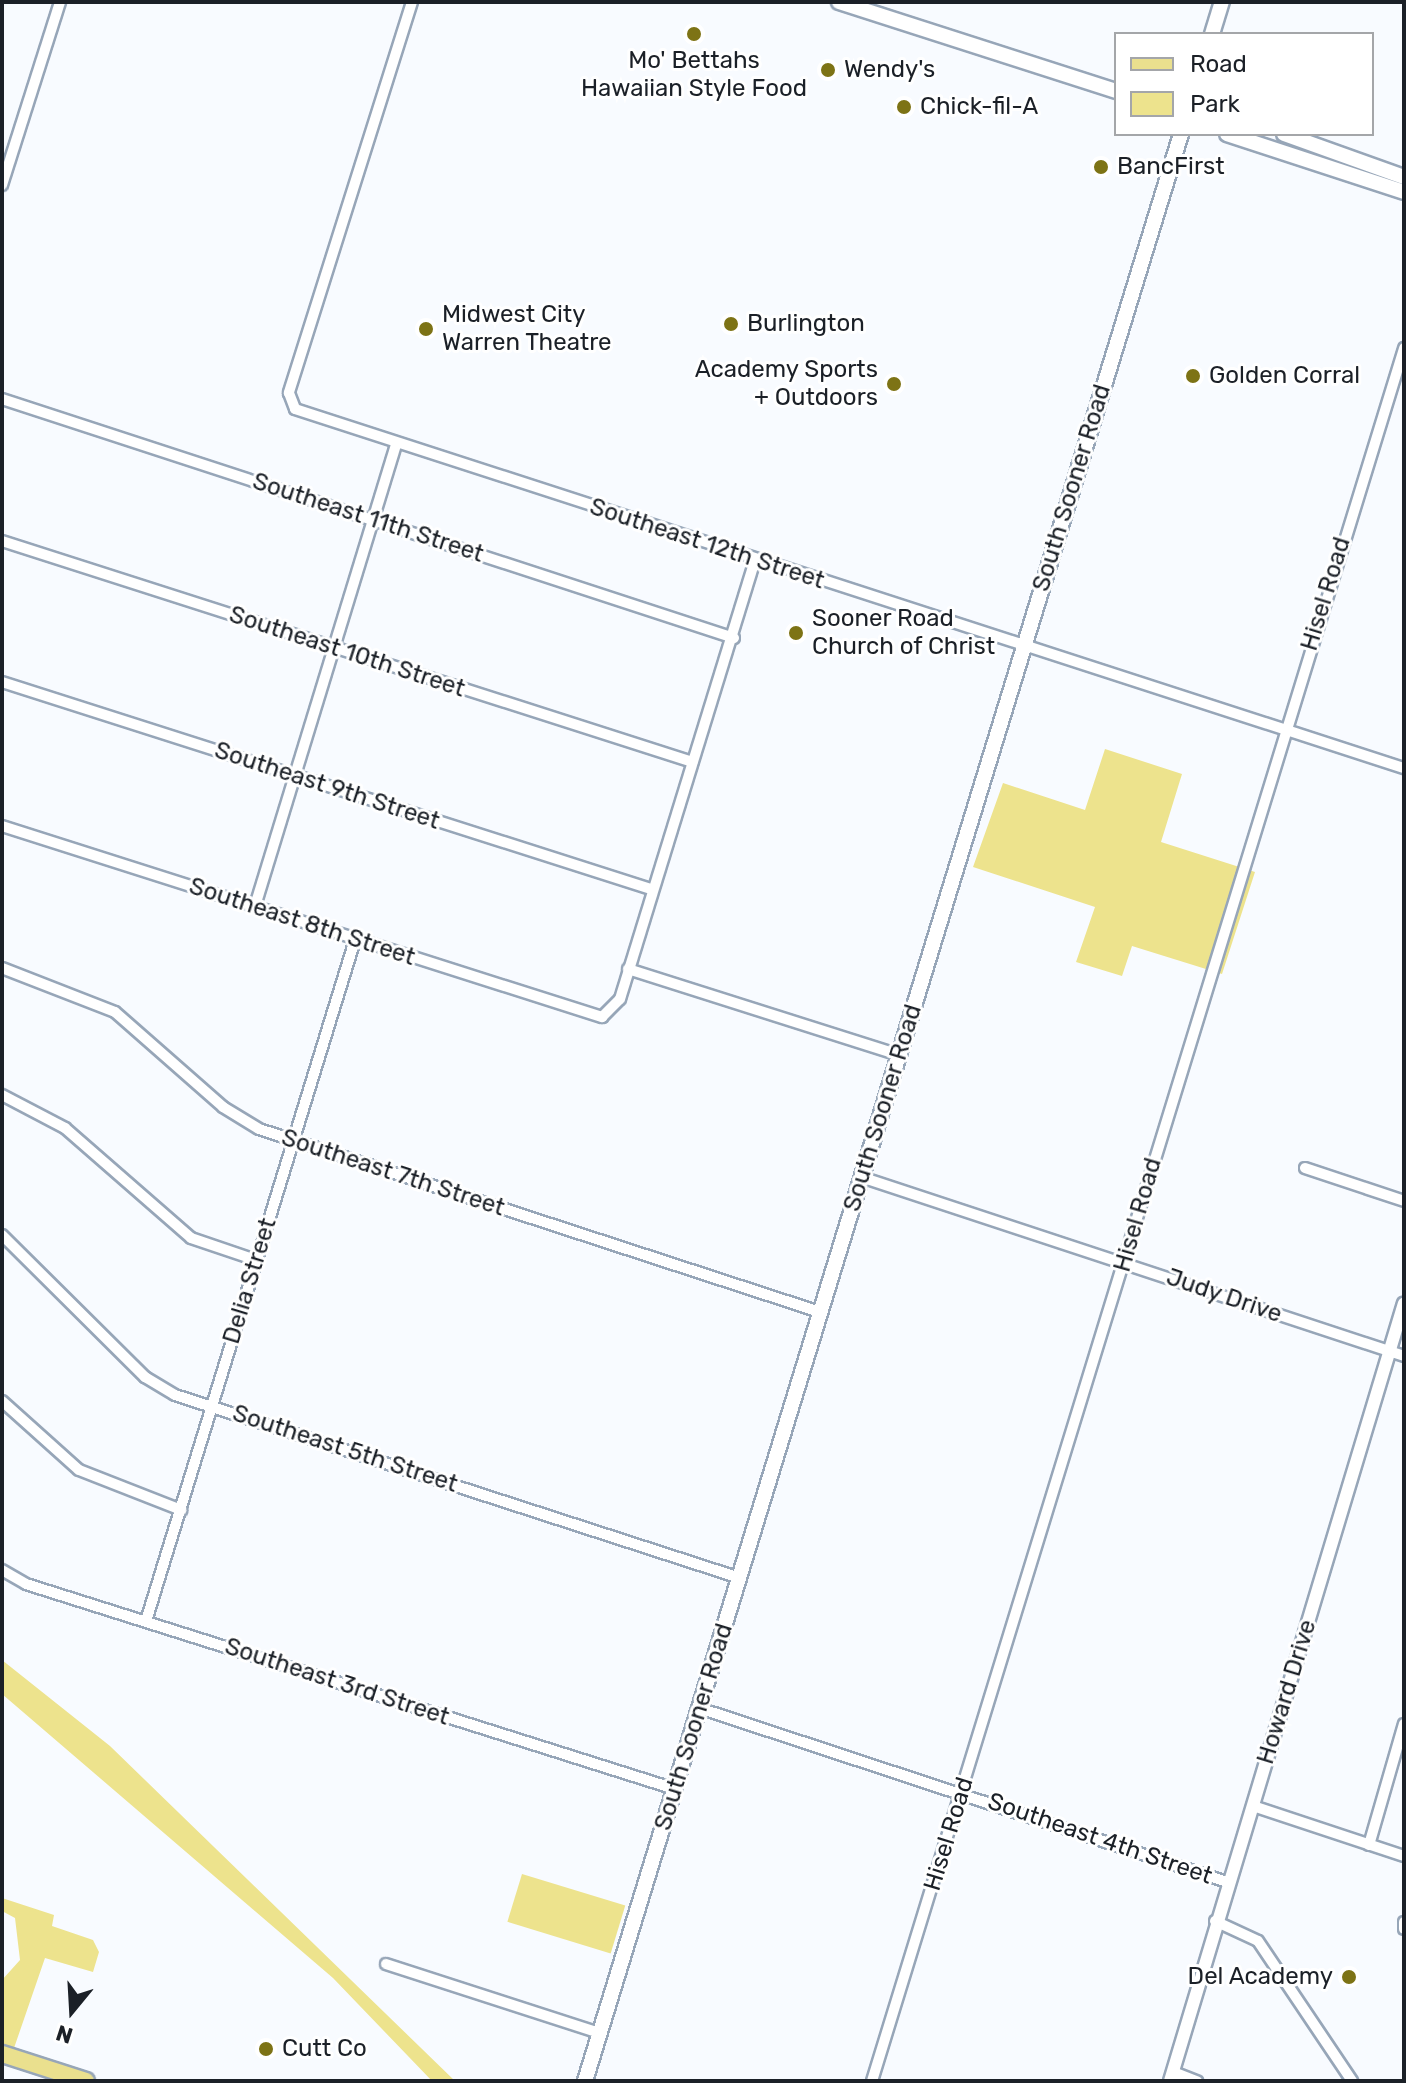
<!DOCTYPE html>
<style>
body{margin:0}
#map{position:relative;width:1406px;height:2083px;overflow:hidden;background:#f8fbff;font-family:Rubik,sans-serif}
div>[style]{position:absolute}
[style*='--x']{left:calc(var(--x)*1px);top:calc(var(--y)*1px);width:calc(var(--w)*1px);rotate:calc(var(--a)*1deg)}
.green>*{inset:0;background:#ede38d;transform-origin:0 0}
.roads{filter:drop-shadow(2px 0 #97a6b8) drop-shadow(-2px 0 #97a6b8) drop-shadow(0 2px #97a6b8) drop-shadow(0 -2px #97a6b8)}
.minor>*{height:10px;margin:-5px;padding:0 5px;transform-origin:5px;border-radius:5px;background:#fff}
.tertiary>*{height:12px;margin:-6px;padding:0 6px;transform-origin:6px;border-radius:6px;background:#fff}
.secondary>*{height:14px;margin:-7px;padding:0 7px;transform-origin:7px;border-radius:7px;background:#fff}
.primary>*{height:16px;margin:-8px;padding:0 8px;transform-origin:8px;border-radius:8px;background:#eae08e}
.dots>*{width:22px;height:22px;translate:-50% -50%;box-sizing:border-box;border:4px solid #fff;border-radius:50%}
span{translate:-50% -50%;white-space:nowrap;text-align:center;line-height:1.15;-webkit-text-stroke:6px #fff;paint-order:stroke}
.poi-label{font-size:24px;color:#1b2027}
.left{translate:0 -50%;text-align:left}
.right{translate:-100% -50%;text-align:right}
.street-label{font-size:24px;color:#1b2027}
.frame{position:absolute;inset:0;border:4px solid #1b2027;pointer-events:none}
.legend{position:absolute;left:1114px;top:32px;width:260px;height:104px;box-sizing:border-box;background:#fff;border:2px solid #a4a6a9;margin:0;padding:10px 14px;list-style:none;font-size:24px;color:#1b2027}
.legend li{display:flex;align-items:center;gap:16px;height:40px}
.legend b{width:40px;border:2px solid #a4a6a9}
.north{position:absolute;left:32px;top:1971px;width:80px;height:80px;-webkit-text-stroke:6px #fff;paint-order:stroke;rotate:198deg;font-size:22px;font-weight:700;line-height:32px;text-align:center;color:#1b2027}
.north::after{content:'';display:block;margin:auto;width:28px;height:36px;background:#1b2027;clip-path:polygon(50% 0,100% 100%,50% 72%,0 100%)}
</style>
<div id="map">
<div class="green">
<i style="clip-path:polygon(1105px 749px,1182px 774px,1161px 842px,1255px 872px,1222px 974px,1132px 946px,1122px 976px,1076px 962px,1095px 907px,973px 867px,1003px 783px,1085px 810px)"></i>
<i style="clip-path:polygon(2px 1660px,110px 1746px,455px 2081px,432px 2081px,333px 1978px,2px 1694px)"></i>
<i style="left:522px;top:1874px;width:108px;height:50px;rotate:17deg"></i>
<i style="clip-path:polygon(2px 1898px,54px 1915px,52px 1926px,93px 1940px,99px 1952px,93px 1972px,45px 1958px,13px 2051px,2px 2047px,2px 1980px,20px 1960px,15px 1918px,2px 1911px)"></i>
</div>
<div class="roads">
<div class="minor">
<i style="--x:412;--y:2;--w:410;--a:107.5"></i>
<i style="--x:289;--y:393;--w:17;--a:69"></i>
<i style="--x:295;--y:409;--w:1166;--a:17.94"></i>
<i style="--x:2;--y:185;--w:192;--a:-72.4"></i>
<i style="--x:2;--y:399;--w:770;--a:18.08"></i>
<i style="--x:2;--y:541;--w:725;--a:17.74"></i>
<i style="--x:2;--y:682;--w:681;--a:17.69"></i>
<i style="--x:2;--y:826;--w:630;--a:17.66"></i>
<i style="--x:602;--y:1017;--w:25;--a:-45"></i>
<i style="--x:620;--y:999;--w:460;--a:-72.9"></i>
<i style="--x:255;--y:906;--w:483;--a:-73"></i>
<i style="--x:2;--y:968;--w:121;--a:21.3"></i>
<i style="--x:115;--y:1012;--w:144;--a:41.3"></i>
<i style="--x:223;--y:1107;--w:42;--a:31.4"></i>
<i style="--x:259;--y:1129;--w:590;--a:18.07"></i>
<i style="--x:628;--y:969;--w:284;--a:17.6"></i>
<i style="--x:2;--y:1095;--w:71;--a:27.6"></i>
<i style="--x:65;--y:1128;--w:167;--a:41.1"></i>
<i style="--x:191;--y:1238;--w:69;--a:18.7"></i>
<i style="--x:1305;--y:1168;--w:104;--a:18.4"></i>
<i style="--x:861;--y:1177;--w:572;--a:18.24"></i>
<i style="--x:2;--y:1235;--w:202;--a:44.8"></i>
<i style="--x:145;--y:1377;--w:35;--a:31"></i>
<i style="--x:175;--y:1395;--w:594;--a:17.95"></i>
<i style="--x:2;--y:1401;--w:103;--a:41.9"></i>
<i style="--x:79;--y:1470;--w:110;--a:21.4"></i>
<i style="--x:2;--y:1570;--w:28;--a:30"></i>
<i style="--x:26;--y:1584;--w:681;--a:17.53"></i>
<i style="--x:146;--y:1621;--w:712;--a:-72.94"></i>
<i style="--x:699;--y:1708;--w:556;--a:18.24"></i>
<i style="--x:1253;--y:1806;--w:159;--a:18.3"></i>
<i style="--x:1369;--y:1845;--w:126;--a:-73.9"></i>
<i style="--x:1215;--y:1921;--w:47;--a:24.9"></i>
<i style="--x:1258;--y:1941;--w:169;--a:56.1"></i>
<i style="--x:1404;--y:1922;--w:7;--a:90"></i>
<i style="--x:386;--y:1964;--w:225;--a:17.9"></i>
<i style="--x:1173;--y:2072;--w:26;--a:21"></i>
<i style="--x:872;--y:2081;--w:1813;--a:-72.93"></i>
</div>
<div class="tertiary">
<i style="--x:1170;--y:2081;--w:812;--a:-73.26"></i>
</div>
<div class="secondary">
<i style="--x:839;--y:2;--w:291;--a:17.8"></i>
<i style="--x:1212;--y:34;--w:34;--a:-73"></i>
<i style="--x:1227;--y:134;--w:186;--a:18.1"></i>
<i style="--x:1284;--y:134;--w:127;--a:19.7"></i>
<i style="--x:585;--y:2081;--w:2036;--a:-72.98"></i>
</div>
<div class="primary">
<i style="--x:2;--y:2054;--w:88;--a:17.8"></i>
</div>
</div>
<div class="dots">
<i style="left:694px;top:34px;background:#7d7315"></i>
<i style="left:828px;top:70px;background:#7d7315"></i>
<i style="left:904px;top:107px;background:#7d7315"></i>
<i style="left:1101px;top:167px;background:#7d7315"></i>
<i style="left:731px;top:324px;background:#7d7315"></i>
<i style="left:426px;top:329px;background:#7d7315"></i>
<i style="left:1193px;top:376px;background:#7d7315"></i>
<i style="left:894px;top:384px;background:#7d7315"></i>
<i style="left:796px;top:633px;background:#7d7315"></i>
<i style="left:1349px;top:1977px;background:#7d7315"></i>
<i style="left:266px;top:2049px;background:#7d7315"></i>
</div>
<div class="poi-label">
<span style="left:694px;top:75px">Mo' Bettahs<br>Hawaiian Style Food</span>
<span class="left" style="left:844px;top:70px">Wendy's</span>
<span class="left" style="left:920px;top:107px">Chick-fil-A</span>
<span class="left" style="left:1117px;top:167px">BancFirst</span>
<span class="left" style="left:442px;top:329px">Midwest City<br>Warren Theatre</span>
<span class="left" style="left:747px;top:324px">Burlington</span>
<span class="right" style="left:878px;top:384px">Academy Sports<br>+ Outdoors</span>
<span class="left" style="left:1209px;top:376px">Golden Corral</span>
<span class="left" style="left:812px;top:633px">Sooner Road<br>Church of Christ</span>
<span class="right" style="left:1333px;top:1977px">Del Academy</span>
<span class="left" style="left:282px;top:2049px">Cutt Co</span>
</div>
<div class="street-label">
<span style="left:1072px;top:488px;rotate:-73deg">South Sooner Road</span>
<span style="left:368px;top:518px;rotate:18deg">Southeast 11th Street</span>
<span style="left:707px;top:544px;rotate:18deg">Southeast 12th Street</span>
<span style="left:1326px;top:594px;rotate:-73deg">Hisel Road</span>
<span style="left:347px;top:652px;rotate:18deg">Southeast 10th Street</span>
<span style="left:327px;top:786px;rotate:18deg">Southeast 9th Street</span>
<span style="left:302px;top:922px;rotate:18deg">Southeast 8th Street</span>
<span style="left:883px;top:1108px;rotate:-73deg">South Sooner Road</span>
<span style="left:393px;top:1173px;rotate:18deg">Southeast 7th Street</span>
<span style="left:1138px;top:1215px;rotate:-74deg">Hisel Road</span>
<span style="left:250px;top:1281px;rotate:-73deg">Delia Street</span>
<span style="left:1224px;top:1296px;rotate:19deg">Judy Drive</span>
<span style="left:345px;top:1449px;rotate:18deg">Southeast 5th Street</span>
<span style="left:337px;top:1682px;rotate:18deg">Southeast 3rd Street</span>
<span style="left:1287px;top:1692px;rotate:-73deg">Howard Drive</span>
<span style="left:694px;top:1727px;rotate:-73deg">South Sooner Road</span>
<span style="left:949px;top:1834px;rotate:-73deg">Hisel Road</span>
<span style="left:1100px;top:1839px;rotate:19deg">Southeast 4th Street</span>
</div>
<div class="frame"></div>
<ul class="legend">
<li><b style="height:10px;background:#eae08e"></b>Road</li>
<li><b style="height:22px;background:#ede38d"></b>Park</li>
</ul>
<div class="north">N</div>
</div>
